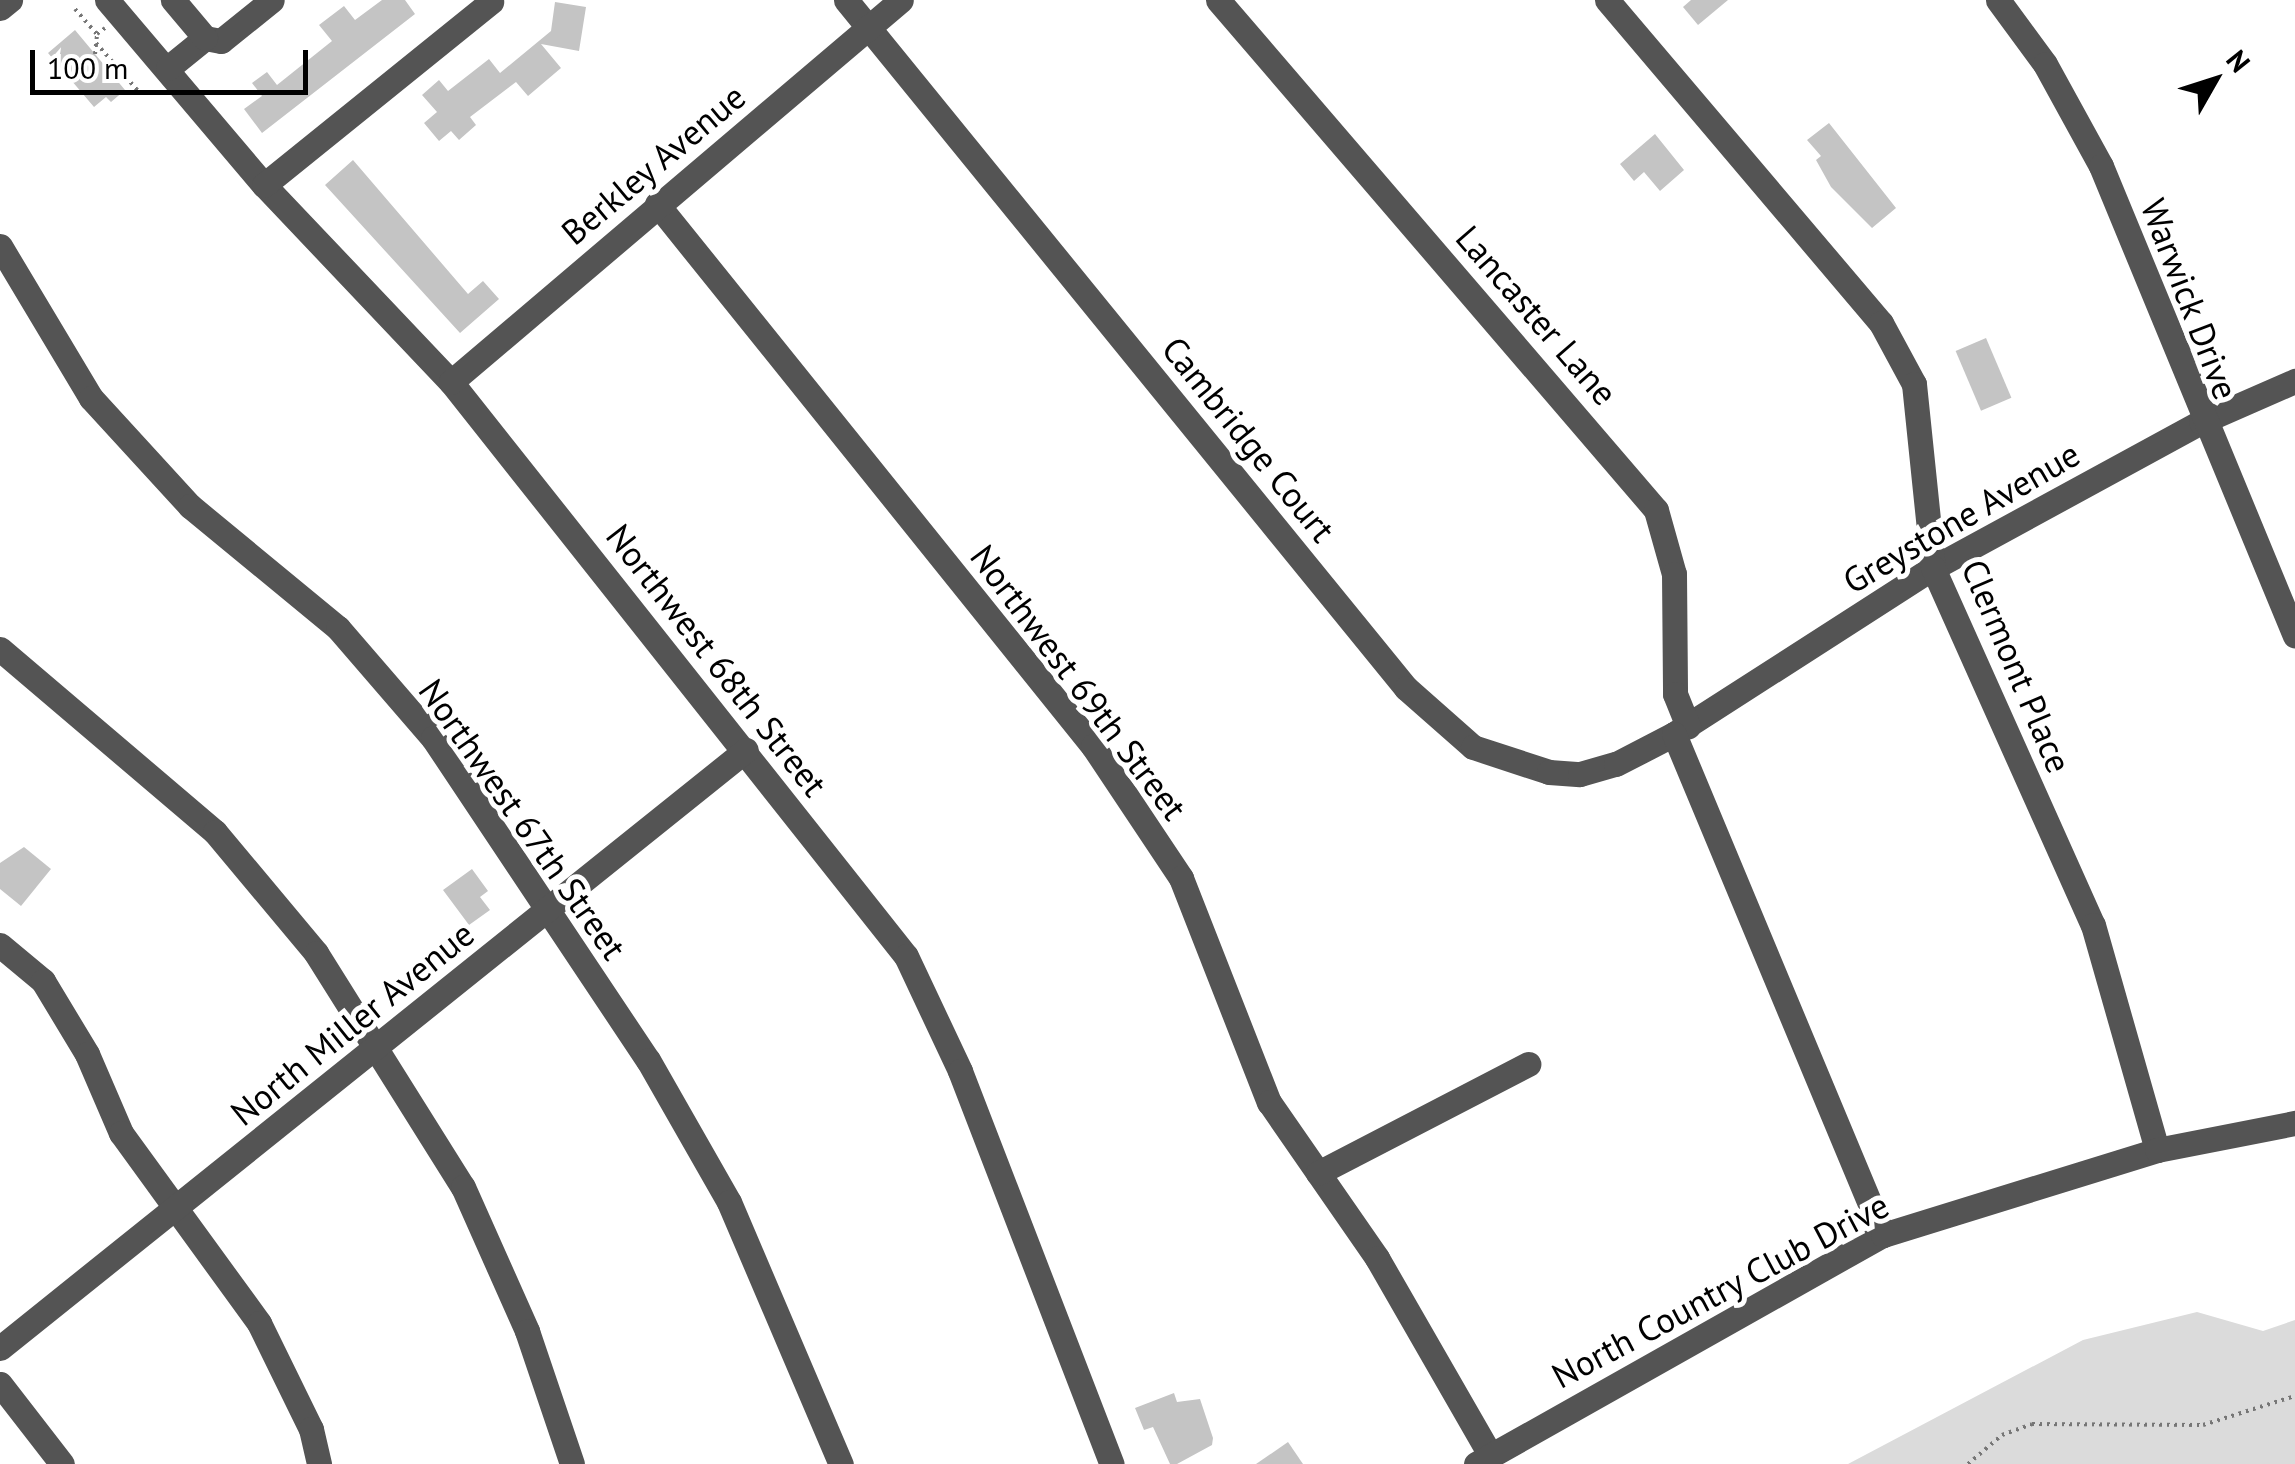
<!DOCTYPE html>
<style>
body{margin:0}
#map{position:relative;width:2295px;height:1464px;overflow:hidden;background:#fff;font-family:"PT Sans",sans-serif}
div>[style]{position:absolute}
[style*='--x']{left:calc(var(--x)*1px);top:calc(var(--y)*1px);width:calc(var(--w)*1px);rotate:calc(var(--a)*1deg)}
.green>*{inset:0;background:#dbdbdb}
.building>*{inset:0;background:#c4c4c4;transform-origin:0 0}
.path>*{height:4px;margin-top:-2px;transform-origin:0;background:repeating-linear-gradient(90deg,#767676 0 2.5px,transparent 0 7.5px)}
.minor>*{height:25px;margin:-12.5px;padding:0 12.5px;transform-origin:12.5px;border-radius:12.5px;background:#545454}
span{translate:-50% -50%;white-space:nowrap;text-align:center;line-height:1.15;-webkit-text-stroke:10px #fff;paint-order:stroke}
.street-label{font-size:35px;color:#000}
.north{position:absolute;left:2165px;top:30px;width:100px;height:100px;-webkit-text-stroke:8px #fff;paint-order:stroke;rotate:51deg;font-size:28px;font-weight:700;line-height:40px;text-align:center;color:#000}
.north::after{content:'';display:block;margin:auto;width:35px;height:45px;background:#000;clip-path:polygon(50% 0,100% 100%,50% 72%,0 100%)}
.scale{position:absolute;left:30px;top:50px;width:278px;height:45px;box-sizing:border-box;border:5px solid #000;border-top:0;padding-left:12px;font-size:30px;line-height:35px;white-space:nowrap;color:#000;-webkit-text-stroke:8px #fff;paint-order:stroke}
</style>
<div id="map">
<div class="green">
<i style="clip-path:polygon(2197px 1312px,2263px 1331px,2295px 1320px,2295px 1464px,1848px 1464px,2083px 1340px)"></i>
</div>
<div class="building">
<i style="clip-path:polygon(382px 0,405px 0,415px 14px,262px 133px,244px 109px,262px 96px,252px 83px,267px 72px,277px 85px,332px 41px,319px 25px,344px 6px,355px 20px)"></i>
<i style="clip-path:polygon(1691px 0,1728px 0,1698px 25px,1683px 7px)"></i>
<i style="clip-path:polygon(555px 2px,586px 7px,579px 51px,541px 44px,561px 68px,528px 96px,516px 82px,470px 117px,476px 125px,459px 140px,451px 131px,439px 141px,424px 123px,437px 112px,422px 95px,439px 80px,448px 91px,489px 59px,500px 73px,551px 31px)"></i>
<i style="clip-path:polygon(75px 30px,125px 90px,111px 102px,106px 97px,94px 107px,48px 53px)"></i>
<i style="clip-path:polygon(1829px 123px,1896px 208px,1872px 228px,1831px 187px,1816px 160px,1821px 156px,1807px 140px)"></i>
<i style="clip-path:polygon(1655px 134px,1684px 170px,1660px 191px,1644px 172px,1634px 181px,1620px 164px)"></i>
<i style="clip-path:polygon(353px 160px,468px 294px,483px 281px,499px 299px,460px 333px,325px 185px)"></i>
<i style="left:1986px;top:338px;width:65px;height:33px;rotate:67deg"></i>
<i style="clip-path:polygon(24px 847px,51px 869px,21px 906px,0 889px,0 863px)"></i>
<i style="clip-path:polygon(472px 869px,488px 891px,480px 897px,490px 910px,469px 925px,443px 890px)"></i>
<i style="clip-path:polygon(1174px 1393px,1177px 1402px,1200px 1399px,1213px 1438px,1212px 1445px,1177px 1464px,1170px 1464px,1153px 1427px,1144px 1430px,1135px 1408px)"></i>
<i style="clip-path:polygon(1288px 1442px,1303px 1464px,1256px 1464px)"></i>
</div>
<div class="path">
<i style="--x:75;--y:9;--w:33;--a:49"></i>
<i style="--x:96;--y:43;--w:65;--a:48.7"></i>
<i style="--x:95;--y:54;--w:20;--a:-84"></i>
<i style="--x:97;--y:34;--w:10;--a:-37"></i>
<i style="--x:1968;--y:1464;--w:45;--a:-40.5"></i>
<i style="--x:2002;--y:1435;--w:32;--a:-20"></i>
<i style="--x:2032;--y:1424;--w:171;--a:0.3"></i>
<i style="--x:2203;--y:1425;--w:96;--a:-17.5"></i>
</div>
<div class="minor">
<i style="--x:107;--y:0;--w:243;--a:49.7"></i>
<i style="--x:264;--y:185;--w:272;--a:46.5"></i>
<i style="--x:451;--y:382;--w:732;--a:51.6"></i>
<i style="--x:906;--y:956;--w:127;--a:64.8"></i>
<i style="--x:960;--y:1071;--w:421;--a:68.9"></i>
<i style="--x:846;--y:0;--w:887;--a:50.86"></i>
<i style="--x:1406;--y:688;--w:89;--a:41.4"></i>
<i style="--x:1473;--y:747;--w:80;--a:18.2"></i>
<i style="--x:1549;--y:772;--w:31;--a:4"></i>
<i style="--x:1580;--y:774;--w:37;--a:-16"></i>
<i style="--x:1616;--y:764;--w:65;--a:-27.3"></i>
<i style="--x:1674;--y:734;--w:308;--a:-32.7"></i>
<i style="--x:1933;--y:568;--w:305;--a:-28.6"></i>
<i style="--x:2201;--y:422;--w:103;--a:-23.6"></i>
<i style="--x:1218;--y:0;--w:672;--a:49.34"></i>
<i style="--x:1656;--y:510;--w:66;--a:74.3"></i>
<i style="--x:1674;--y:574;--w:120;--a:89.5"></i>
<i style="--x:1675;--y:694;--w:35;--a:68"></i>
<i style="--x:1607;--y:0;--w:424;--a:49.7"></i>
<i style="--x:1881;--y:323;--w:69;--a:61.6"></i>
<i style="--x:1914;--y:384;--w:185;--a:84.1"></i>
<i style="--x:1933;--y:568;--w:391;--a:65.9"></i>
<i style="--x:2093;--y:925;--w:234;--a:74.1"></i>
<i style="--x:1998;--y:0;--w:79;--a:53.7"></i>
<i style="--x:2045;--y:64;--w:116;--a:61.2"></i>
<i style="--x:2101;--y:166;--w:508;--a:67.57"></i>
<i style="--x:0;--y:8;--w:13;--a:-39"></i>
<i style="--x:205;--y:38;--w:16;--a:11"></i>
<i style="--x:221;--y:41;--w:65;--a:-38.8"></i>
<i style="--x:168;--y:68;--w:48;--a:-39"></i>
<i style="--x:205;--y:38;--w:50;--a:-130.1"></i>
<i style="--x:264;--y:185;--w:292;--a:-38.9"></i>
<i style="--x:657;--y:204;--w:696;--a:51.19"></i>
<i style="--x:1093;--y:746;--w:159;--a:56.3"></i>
<i style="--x:1181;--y:878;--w:241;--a:68.6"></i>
<i style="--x:1269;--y:1102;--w:190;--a:55.3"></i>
<i style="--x:1377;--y:1258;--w:228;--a:60.1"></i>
<i style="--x:0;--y:246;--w:177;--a:59.1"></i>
<i style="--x:91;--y:398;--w:147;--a:47.5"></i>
<i style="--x:190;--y:506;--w:192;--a:39.5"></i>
<i style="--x:338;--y:628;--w:145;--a:49.2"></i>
<i style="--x:433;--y:738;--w:387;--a:56.3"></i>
<i style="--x:648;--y:1060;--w:163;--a:60.3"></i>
<i style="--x:729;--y:1202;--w:285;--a:66.9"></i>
<i style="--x:451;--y:382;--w:590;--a:-40.33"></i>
<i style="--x:0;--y:649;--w:282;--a:40.4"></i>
<i style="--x:215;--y:832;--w:158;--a:50.1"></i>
<i style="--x:316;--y:953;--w:276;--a:57.9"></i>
<i style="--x:463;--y:1187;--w:158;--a:66"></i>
<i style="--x:527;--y:1331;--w:140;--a:71.3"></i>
<i style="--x:1674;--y:734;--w:543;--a:67.36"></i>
<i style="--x:0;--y:945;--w:56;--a:39.9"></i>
<i style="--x:43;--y:981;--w:85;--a:58.9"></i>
<i style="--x:87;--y:1054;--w:86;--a:66.7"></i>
<i style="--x:121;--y:1133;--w:235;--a:54"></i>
<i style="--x:259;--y:1323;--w:118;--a:63.9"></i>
<i style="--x:311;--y:1429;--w:36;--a:77"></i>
<i style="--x:1318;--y:1173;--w:237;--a:-27.4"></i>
<i style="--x:0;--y:1348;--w:956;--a:-38.72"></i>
<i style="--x:0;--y:1384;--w:101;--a:52.2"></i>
<i style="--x:1476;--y:1464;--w:467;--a:-29.4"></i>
<i style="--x:1883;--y:1235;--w:287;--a:-17.2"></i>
<i style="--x:2157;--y:1150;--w:141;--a:-11.1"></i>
</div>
<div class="street-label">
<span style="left:653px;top:164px;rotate:-40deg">Berkley Avenue</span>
<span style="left:2190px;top:299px;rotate:69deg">Warwick Drive</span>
<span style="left:1537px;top:315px;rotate:49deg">Lancaster Lane</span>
<span style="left:1249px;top:439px;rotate:51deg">Cambridge Court</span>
<span style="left:1961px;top:517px;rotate:-30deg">Greystone Avenue</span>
<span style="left:717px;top:660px;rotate:52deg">Northwest 68th Street</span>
<span style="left:2017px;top:666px;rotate:67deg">Clermont Place</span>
<span style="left:1079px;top:682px;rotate:53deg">Northwest 69th Street</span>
<span style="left:523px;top:819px;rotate:55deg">Northwest 67th Street</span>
<span style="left:352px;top:1023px;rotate:-39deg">North Miller Avenue</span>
<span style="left:1720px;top:1290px;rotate:-28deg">North Country Club Drive</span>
</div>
<div class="north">N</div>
<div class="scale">100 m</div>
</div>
